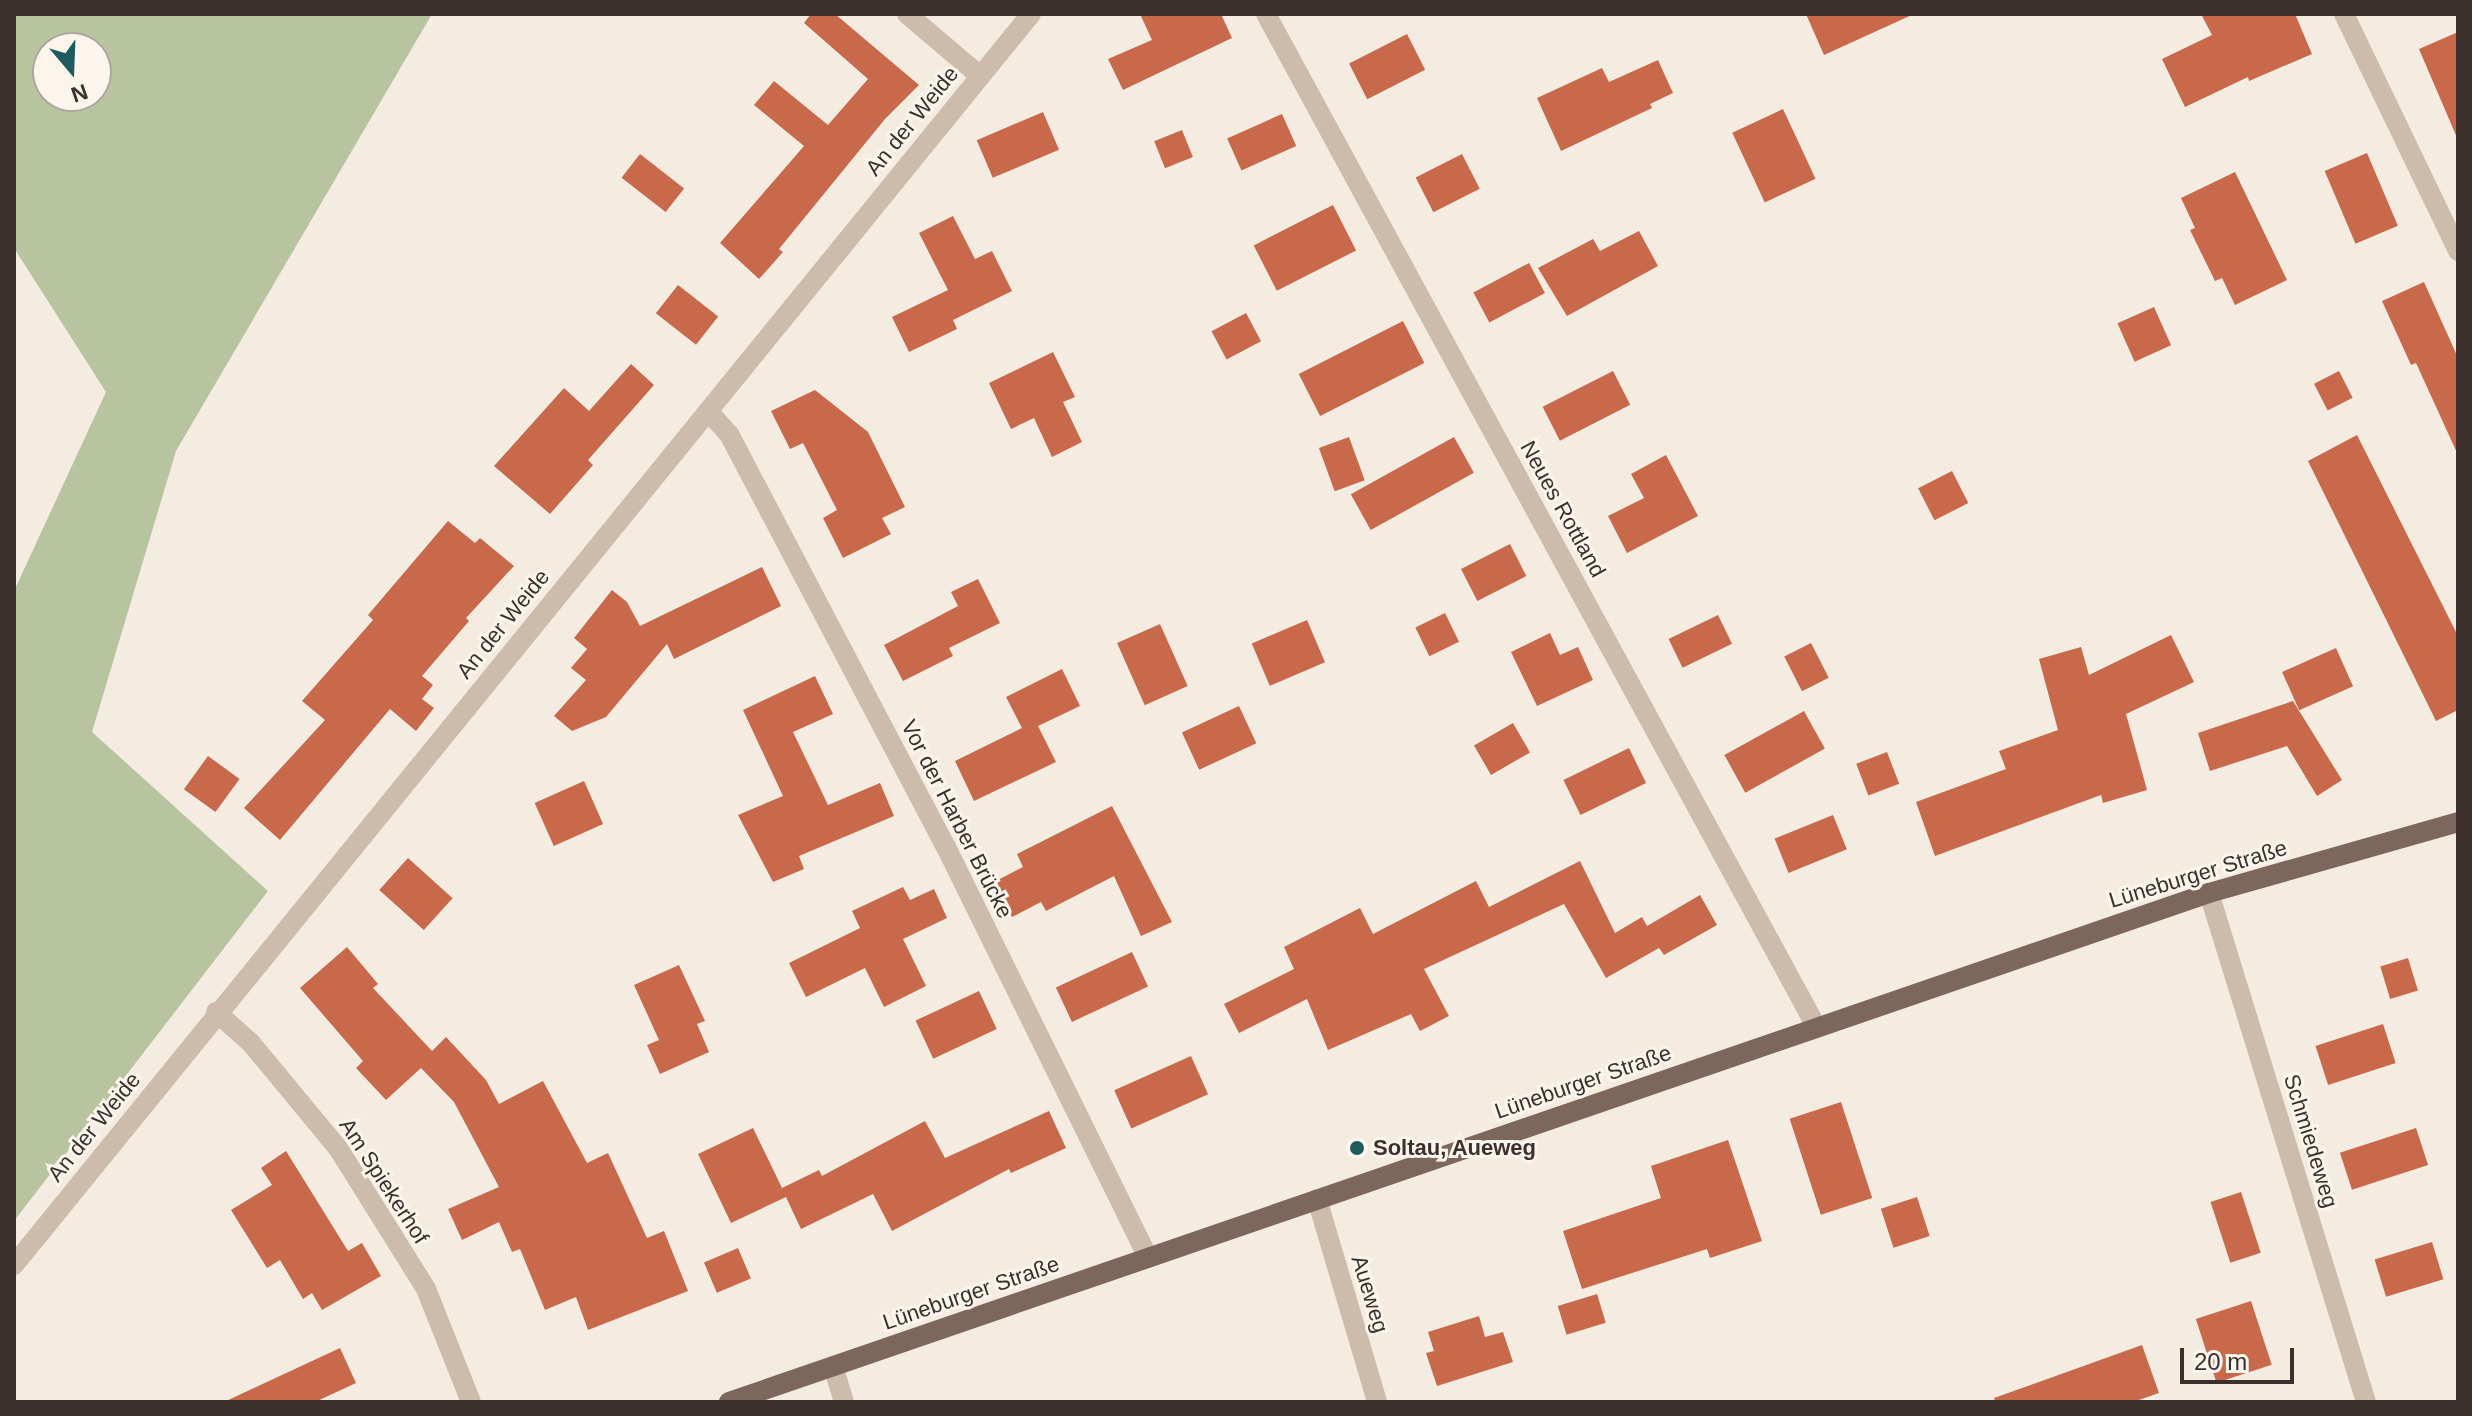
<!DOCTYPE html>
<meta charset="utf-8">
<style>
body{margin:0}
#map{position:relative;width:2472px;height:1416px;overflow:hidden;background:#f4ebe1;font-family:Arial,sans-serif}
div>[style]{position:absolute}
[style*='--x']{left:calc(var(--x)*1px);top:calc(var(--y)*1px);width:calc(var(--w)*1px);rotate:calc(var(--a)*1deg)}
.green>*{inset:0;background:#b8c4a0}
.building>*{inset:0;background:#c8694b;transform-origin:0 0}
.street>*{height:20px;margin:-10px;padding:0 10px;transform-origin:10px;border-radius:10px;background:#cdbbac}
.primary>*{height:20px;margin:-10px;padding:0 10px;transform-origin:10px;border-radius:10px;background:#7d675c}
.dots>*{width:22px;height:22px;translate:-50% -50%;box-sizing:border-box;border:4px solid #fbf5ee;border-radius:50%}
span{translate:-50% -50%;white-space:nowrap;text-align:center;line-height:1.15;-webkit-text-stroke:6px #fbf5ee;paint-order:stroke}
.street-label{font-size:22px;color:#3b302b}
.poi-label{font-size:22px;color:#3b302b;font-weight:700}
.left{translate:0 -50%;text-align:left}
.frame{position:absolute;inset:0;border:16px solid #3b302b;pointer-events:none}
.north{position:absolute;left:32px;top:32px;width:80px;height:80px;box-sizing:border-box;background:#fbf5ee;border:2px solid #aea6a0;border-radius:50%;rotate:161deg;font-size:22px;font-weight:700;line-height:32px;text-align:center;color:#3b302b}
.north::after{content:'';display:block;margin:auto;width:28px;height:36px;background:#1f5a5e;clip-path:polygon(50% 0,100% 100%,50% 72%,0 100%)}
.scale{position:absolute;left:2180px;top:1348px;width:114px;height:36px;box-sizing:border-box;border:4px solid #3b302b;border-top:0;padding-left:10px;font-size:24px;line-height:28px;white-space:nowrap;color:#3b302b;-webkit-text-stroke:6px #fbf5ee;paint-order:stroke}
</style>
<div id="map">
<div class="green">
<i style="clip-path:polygon(evenodd,14px 14px,432px 14px,176px 451px,92px 732px,268px 891px,14px 1221px,14px 591px,106px 392px,14px 248px,14px 14px,48px 48px,96px 48px,96px 96px,48px 96px,48px 48px)"></i>
</div>
<div class="building">
<i style="clip-path:polygon(811px 14px,835px 14px,919px 85px,885px 119px,779px 249px,783px 252px,759px 279px,720px 243px,804px 146px,754px 105px,774px 81px,828px 125px,868px 79px,804px 23px)"></i>
<i style="clip-path:polygon(1140px 14px,1221px 14px,1232px 38px,1123px 90px,1108px 59px,1152px 40px)"></i>
<i style="clip-path:polygon(1806px 14px,1914px 14px,1824px 55px)"></i>
<i style="clip-path:polygon(2201px 14px,2295px 14px,2312px 54px,2249px 81px,2248px 77px,2185px 107px,2162px 59px,2212px 35px)"></i>
<i style="clip-path:polygon(2458px 32px,2458px 140px,2419px 49px)"></i>
<i style="left:1407px;top:34px;width:40px;height:65px;rotate:63deg"></i>
<i style="clip-path:polygon(1658px 60px,1673px 93px,1650px 104px,1652px 108px,1561px 151px,1537px 98px,1602px 68px,1609px 82px)"></i>
<i style="left:1783px;top:109px;width:77px;height:56px;rotate:65deg"></i>
<i style="left:1043px;top:112px;width:41px;height:72px;rotate:67deg"></i>
<i style="left:1282px;top:114px;width:35px;height:60px;rotate:66deg"></i>
<i style="left:1182px;top:130px;width:29px;height:30px;rotate:68deg"></i>
<i style="left:2367px;top:153px;width:79px;height:46px;rotate:67deg"></i>
<i style="left:640px;top:154px;width:56px;height:30px;rotate:38deg"></i>
<i style="left:1462px;top:154px;width:39px;height:52px;rotate:63deg"></i>
<i style="clip-path:polygon(2235px 172px,2287px 280px,2235px 305px,2222px 278px,2215px 281px,2190px 230px,2195px 228px,2181px 198px)"></i>
<i style="left:1333px;top:205px;width:51px;height:89px;rotate:63deg"></i>
<i style="clip-path:polygon(953px 216px,975px 259px,992px 251px,1012px 291px,953px 320px,957px 329px,909px 352px,892px 317px,948px 290px,919px 233px)"></i>
<i style="clip-path:polygon(1639px 231px,1658px 266px,1567px 316px,1538px 268px,1593px 239px,1600px 251px)"></i>
<i style="left:1529px;top:263px;width:34px;height:63px;rotate:62deg"></i>
<i style="clip-path:polygon(2424px 282px,2458px 358px,2458px 455px,2416px 363px,2411px 365px,2382px 301px)"></i>
<i style="left:678px;top:285px;width:51px;height:36px;rotate:38deg"></i>
<i style="left:2154px;top:307px;width:42px;height:40px;rotate:66deg"></i>
<i style="left:1246px;top:313px;width:32px;height:39px;rotate:62deg"></i>
<i style="left:1403px;top:321px;width:47px;height:117px;rotate:63deg"></i>
<i style="clip-path:polygon(1053px 352px,1075px 397px,1063px 402px,1082px 442px,1052px 457px,1034px 418px,1011px 429px,989px 383px)"></i>
<i style="clip-path:polygon(631px 364px,654px 385px,588px 460px,593px 465px,550px 514px,494px 466px,564px 388px,589px 411px)"></i>
<i style="left:1613px;top:371px;width:38px;height:79px;rotate:63deg"></i>
<i style="left:2339px;top:371px;width:30px;height:28px;rotate:63deg"></i>
<i style="clip-path:polygon(815px 390px,868px 432px,905px 507px,882px 518px,891px 534px,843px 558px,823px 518px,837px 510px,803px 443px,790px 449px,771px 411px)"></i>
<i style="clip-path:polygon(2357px 435px,2458px 636px,2458px 710px,2436px 721px,2308px 461px)"></i>
<i style="left:1349px;top:437px;width:46px;height:32px;rotate:70deg"></i>
<i style="left:1454px;top:437px;width:41px;height:118px;rotate:61deg"></i>
<i style="clip-path:polygon(1666px 455px,1698px 516px,1627px 553px,1608px 516px,1644px 498px,1631px 474px)"></i>
<i style="left:1952px;top:471px;width:36px;height:38px;rotate:63deg"></i>
<i style="clip-path:polygon(448px 521px,475px 543px,480px 538px,514px 566px,466px 618px,469px 621px,422px 676px,433px 685px,422px 699px,434px 708px,416px 731px,390px 709px,280px 840px,244px 808px,325px 720px,302px 701px,373px 620px,368px 615px)"></i>
<i style="left:1510px;top:544px;width:36px;height:55px;rotate:63deg"></i>
<i style="clip-path:polygon(762px 567px,781px 606px,674px 659px,667px 644px,606px 717px,572px 731px,554px 716px,586px 680px,571px 668px,587px 649px,574px 638px,612px 590px,627px 602px,640px 626px)"></i>
<i style="clip-path:polygon(978px 579px,1000px 623px,949px 648px,953px 656px,903px 681px,884px 645px,958px 606px,951px 592px)"></i>
<i style="left:1445px;top:613px;width:32px;height:33px;rotate:64deg"></i>
<i style="left:1718px;top:615px;width:32px;height:55px;rotate:64deg"></i>
<i style="left:1307px;top:620px;width:46px;height:60px;rotate:67deg"></i>
<i style="left:1160px;top:624px;width:68px;height:47px;rotate:66deg"></i>
<i style="clip-path:polygon(1550px 633px,1560px 655px,1578px 647px,1593px 680px,1537px 706px,1511px 652px)"></i>
<i style="clip-path:polygon(2171px 635px,2194px 682px,2126px 714px,2147px 790px,2103px 803px,2101px 795px,1935px 856px,1916px 802px,2006px 769px,1999px 751px,2058px 730px,2039px 659px,2081px 647px,2089px 675px)"></i>
<i style="left:1811px;top:643px;width:39px;height:30px;rotate:63deg"></i>
<i style="left:2336px;top:648px;width:42px;height:59px;rotate:66deg"></i>
<i style="clip-path:polygon(1062px 669px,1080px 706px,1038px 726px,1056px 762px,974px 801px,955px 761px,1022px 728px,1006px 697px)"></i>
<i style="clip-path:polygon(815px 676px,833px 714px,793px 732px,828px 805px,880px 783px,894px 816px,799px 856px,804px 869px,773px 882px,738px 815px,783px 796px,743px 710px)"></i>
<i style="clip-path:polygon(2293px 701px,2342px 780px,2317px 796px,2287px 746px,2210px 771px,2198px 733px)"></i>
<i style="left:1239px;top:706px;width:41px;height:63px;rotate:65deg"></i>
<i style="left:1804px;top:711px;width:43px;height:91px;rotate:61deg"></i>
<i style="left:1513px;top:723px;width:34px;height:45px;rotate:60deg"></i>
<i style="left:1629px;top:748px;width:39px;height:73px;rotate:64deg"></i>
<i style="left:1887px;top:752px;width:34px;height:33px;rotate:69deg"></i>
<i style="left:208px;top:756px;width:39px;height:41px;rotate:36deg"></i>
<i style="left:584px;top:781px;width:47px;height:54px;rotate:66deg"></i>
<i style="clip-path:polygon(1112px 806px,1172px 922px,1141px 936px,1114px 876px,1046px 911px,1041px 902px,1012px 917px,994px 882px,1023px 867px,1017px 854px)"></i>
<i style="left:1833px;top:815px;width:37px;height:63px;rotate:68deg"></i>
<i style="left:408px;top:858px;width:60px;height:43px;rotate:42deg"></i>
<i style="clip-path:polygon(1580px 861px,1615px 933px,1642px 917px,1647px 926px,1700px 895px,1717px 925px,1664px 955px,1659px 948px,1606px 978px,1564px 904px,1424px 969px,1449px 1016px,1420px 1031px,1411px 1014px,1328px 1050px,1307px 999px,1239px 1033px,1224px 1004px,1294px 969px,1284px 947px,1360px 908px,1373px 934px,1476px 881px,1489px 907px)"></i>
<i style="clip-path:polygon(903px 887px,910px 900px,934px 889px,947px 918px,903px 939px,926px 986px,884px 1007px,865px 968px,806px 997px,789px 963px,860px 928px,852px 911px)"></i>
<i style="clip-path:polygon(347px 947px,378px 984px,373px 988px,432px 1051px,446px 1037px,486px 1080px,499px 1104px,543px 1081px,587px 1163px,608px 1153px,647px 1238px,664px 1231px,688px 1291px,588px 1330px,576px 1297px,545px 1310px,520px 1249px,512px 1252px,499px 1222px,462px 1240px,448px 1209px,499px 1187px,454px 1102px,421px 1068px,386px 1100px,356px 1068px,363px 1061px,300px 988px)"></i>
<i style="left:1132px;top:952px;width:38px;height:84px;rotate:65deg"></i>
<i style="left:2408px;top:958px;width:34px;height:29px;rotate:73deg"></i>
<i style="clip-path:polygon(679px 965px,705px 1021px,697px 1024px,709px 1052px,660px 1074px,647px 1045px,659px 1040px,634px 985px)"></i>
<i style="left:979px;top:991px;width:42px;height:70px;rotate:65deg"></i>
<i style="left:2383px;top:1024px;width:41px;height:71px;rotate:72deg"></i>
<i style="left:1191px;top:1056px;width:42px;height:84px;rotate:66deg"></i>
<i style="left:1841px;top:1102px;width:101px;height:54px;rotate:72deg"></i>
<i style="clip-path:polygon(1049px 1111px,1066px 1148px,1011px 1173px,1009px 1169px,892px 1231px,873px 1194px,801px 1229px,785px 1195px,786px 1197px,731px 1223px,698px 1154px,753px 1128px,782px 1188px,819px 1170px,822px 1176px,925px 1121px,945px 1158px)"></i>
<i style="left:2416px;top:1128px;width:39px;height:80px;rotate:72deg"></i>
<i style="clip-path:polygon(1728px 1140px,1762px 1241px,1710px 1258px,1707px 1249px,1582px 1289px,1563px 1231px,1661px 1198px,1651px 1166px)"></i>
<i style="clip-path:polygon(286px 1151px,348px 1251px,362px 1243px,381px 1276px,322px 1310px,312px 1293px,303px 1299px,280px 1260px,267px 1268px,231px 1210px,272px 1185px,261px 1168px)"></i>
<i style="left:2241px;top:1192px;width:64px;height:32px;rotate:72deg"></i>
<i style="left:1917px;top:1197px;width:41px;height:38px;rotate:72deg"></i>
<i style="left:2432px;top:1242px;width:39px;height:60px;rotate:73deg"></i>
<i style="left:738px;top:1248px;width:33px;height:37px;rotate:67deg"></i>
<i style="left:1597px;top:1294px;width:30px;height:41px;rotate:73deg"></i>
<i style="left:2251px;top:1301px;width:67px;height:58px;rotate:72deg"></i>
<i style="clip-path:polygon(1479px 1316px,1485px 1337px,1503px 1332px,1513px 1362px,1437px 1386px,1426px 1353px,1434px 1351px,1428px 1332px)"></i>
<i style="clip-path:polygon(2142px 1345px,2159px 1393px,2133px 1402px,1995px 1402px,1994px 1398px)"></i>
<i style="clip-path:polygon(340px 1348px,356px 1383px,315px 1402px,224px 1402px)"></i>
</div>
<div class="street">
<i style="--x:907;--y:14;--w:96;--a:40.3"></i>
<i style="--x:1266;--y:14;--w:1152;--a:61.48"></i>
<i style="--x:2344;--y:14;--w:263;--a:64.3"></i>
<i style="--x:708;--y:411;--w:31;--a:48"></i>
<i style="--x:729;--y:434;--w:467;--a:62.3"></i>
<i style="--x:946;--y:847;--w:458;--a:63.8"></i>
<i style="--x:2209;--y:893;--w:533;--a:72.86"></i>
<i style="--x:216;--y:1012;--w:47;--a:41.5"></i>
<i style="--x:251;--y:1043;--w:136;--a:50.4"></i>
<i style="--x:338;--y:1148;--w:166;--a:58"></i>
<i style="--x:426;--y:1289;--w:122;--a:68.3"></i>
<i style="--x:1317;--y:1199;--w:212;--a:73.5"></i>
<i style="--x:14;--y:1265;--w:1612;--a:-50.89"></i>
<i style="--x:833;--y:1366;--w:38;--a:73"></i>
</div>
<div class="primary">
<i style="--x:729;--y:1402;--w:1565;--a:-18.98"></i>
<i style="--x:2209;--y:893;--w:259;--a:-15.9"></i>
</div>
<div class="dots">
<i style="left:1357px;top:1148px;background:#1f5a5e"></i>
</div>
<div class="street-label">
<span style="left:912px;top:121px;rotate:-51deg">An der Weide</span>
<span style="left:1563px;top:509px;rotate:61deg">Neues Rottland</span>
<span style="left:503px;top:624px;rotate:-51deg">An der Weide</span>
<span style="left:957px;top:819px;rotate:63deg">Vor der Harber Brücke</span>
<span style="left:2198px;top:874px;rotate:-17deg">Lüneburger Straße</span>
<span style="left:1583px;top:1082px;rotate:-19deg">Lüneburger Straße</span>
<span style="left:94px;top:1127px;rotate:-51deg">An der Weide</span>
<span style="left:2311px;top:1141px;rotate:73deg">Schmiedeweg</span>
<span style="left:384px;top:1181px;rotate:57deg">Am Spiekerhof</span>
<span style="left:971px;top:1293px;rotate:-19deg">Lüneburger Straße</span>
<span style="left:1370px;top:1294px;rotate:73deg">Aueweg</span>
</div>
<div class="poi-label">
<span class="left" style="left:1373px;top:1148px">Soltau, Aueweg</span>
</div>
<div class="frame"></div>
<div class="north">N</div>
<div class="scale">20 m</div>
</div>
